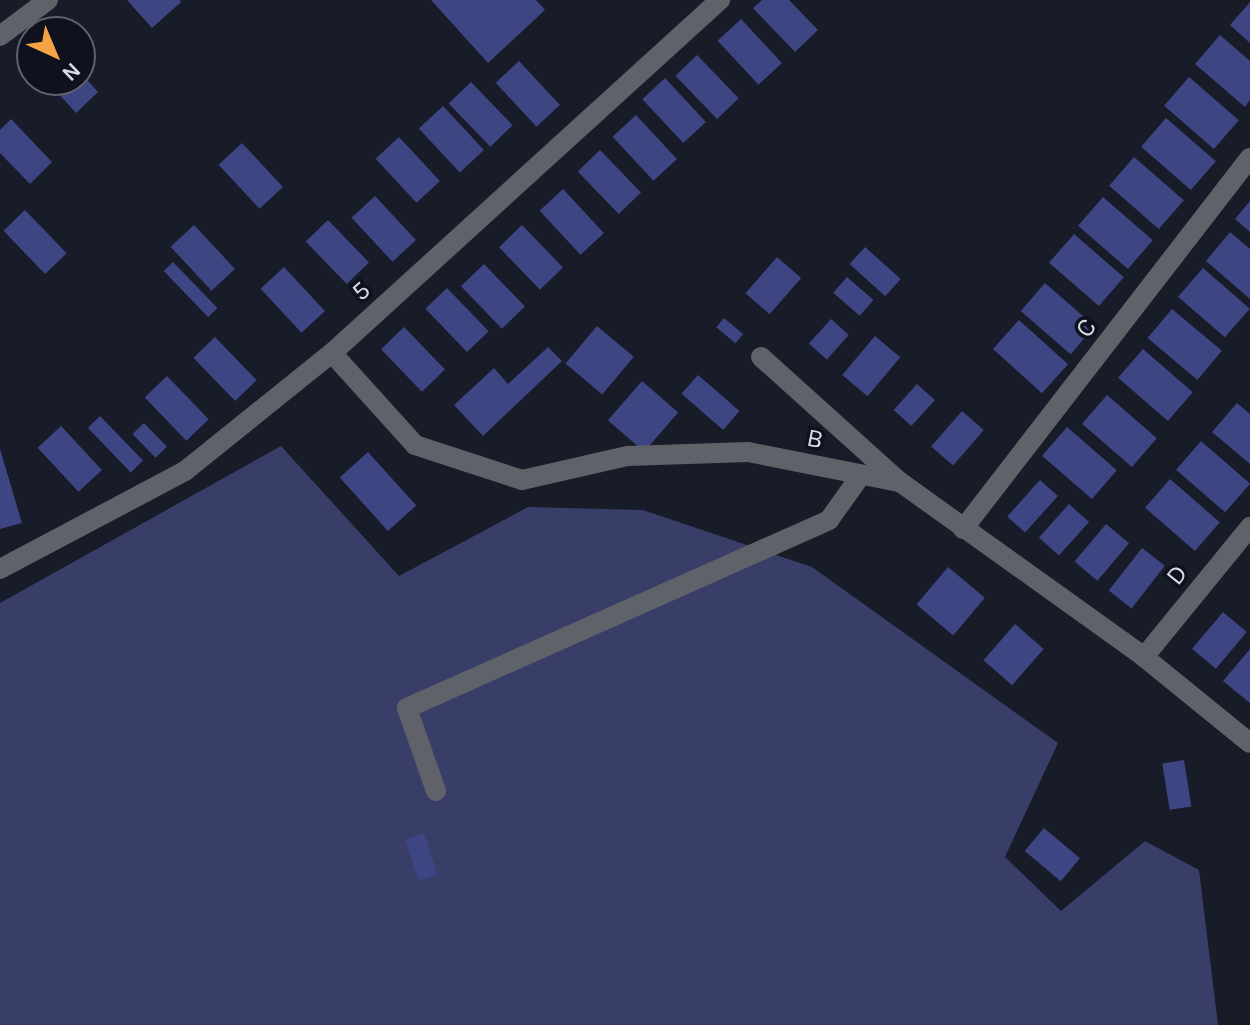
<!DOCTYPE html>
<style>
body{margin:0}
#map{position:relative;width:1250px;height:1025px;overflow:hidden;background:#181b28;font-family:Karla,sans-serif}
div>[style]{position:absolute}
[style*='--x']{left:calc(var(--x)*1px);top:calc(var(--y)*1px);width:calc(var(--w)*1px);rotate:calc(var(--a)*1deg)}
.green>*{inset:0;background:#383e68}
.building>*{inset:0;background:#3e4583;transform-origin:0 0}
.minor>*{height:20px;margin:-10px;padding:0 10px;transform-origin:10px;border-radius:10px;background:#606269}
span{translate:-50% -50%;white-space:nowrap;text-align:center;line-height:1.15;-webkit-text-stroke:7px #0f111e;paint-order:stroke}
.street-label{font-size:26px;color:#d9dbe4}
.north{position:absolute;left:16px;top:16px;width:80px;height:80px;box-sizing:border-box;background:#0f111e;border:2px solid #60626d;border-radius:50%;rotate:136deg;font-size:22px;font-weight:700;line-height:32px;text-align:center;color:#d9dbe4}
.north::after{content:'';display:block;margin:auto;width:28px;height:36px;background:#f5a345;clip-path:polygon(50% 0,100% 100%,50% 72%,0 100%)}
</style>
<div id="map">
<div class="green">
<i style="clip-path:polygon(281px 446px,399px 576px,528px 507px,643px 510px,812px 567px,1058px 743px,1005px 857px,1061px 911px,1145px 841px,1199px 870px,1218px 1025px,0 1025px,0 603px)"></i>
</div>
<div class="building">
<i style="clip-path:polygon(127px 0,180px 0,181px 2px,152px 28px)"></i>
<i style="clip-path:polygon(431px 0,536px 0,545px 10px,488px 63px)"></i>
<i style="clip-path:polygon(762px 0,789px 0,818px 30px,795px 52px,753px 8px)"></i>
<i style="clip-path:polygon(1250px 2px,1250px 43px,1230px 25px)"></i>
<i style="left:741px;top:19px;width:60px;height:32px;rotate:47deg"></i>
<i style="clip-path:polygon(1220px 35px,1250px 61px,1250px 100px,1245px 107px,1195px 64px)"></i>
<i style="left:697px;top:55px;width:60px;height:30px;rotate:46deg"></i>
<i style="left:519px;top:61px;width:60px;height:32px;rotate:47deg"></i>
<i style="clip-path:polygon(80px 72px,98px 92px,76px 113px,46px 80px,80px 80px)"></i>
<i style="left:1189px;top:77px;width:66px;height:38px;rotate:41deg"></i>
<i style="left:665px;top:78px;width:60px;height:31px;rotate:47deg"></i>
<i style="left:471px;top:82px;width:60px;height:31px;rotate:46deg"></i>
<i style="left:443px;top:106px;width:60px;height:33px;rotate:47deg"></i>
<i style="left:636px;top:115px;width:60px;height:32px;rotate:47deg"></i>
<i style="left:1166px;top:118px;width:66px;height:38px;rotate:41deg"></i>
<i style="clip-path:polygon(11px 119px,52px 162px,30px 184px,0 153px,0 130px)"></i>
<i style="left:399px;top:137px;width:60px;height:32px;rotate:47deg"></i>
<i style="left:242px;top:143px;width:60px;height:32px;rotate:47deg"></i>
<i style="left:600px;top:150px;width:59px;height:31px;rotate:46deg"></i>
<i style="left:1134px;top:157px;width:66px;height:38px;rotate:41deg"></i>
<i style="left:563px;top:189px;width:60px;height:32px;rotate:47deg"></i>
<i style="left:375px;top:196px;width:60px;height:32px;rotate:47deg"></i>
<i style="left:1103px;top:197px;width:66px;height:38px;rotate:41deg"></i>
<i style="clip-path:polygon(1250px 201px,1250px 232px,1235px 219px)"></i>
<i style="left:25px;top:210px;width:60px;height:30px;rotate:46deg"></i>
<i style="left:328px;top:220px;width:59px;height:31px;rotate:46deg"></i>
<i style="left:194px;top:225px;width:60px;height:32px;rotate:47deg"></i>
<i style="left:522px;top:225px;width:59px;height:32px;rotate:46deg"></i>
<i style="clip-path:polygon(1230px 232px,1250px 249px,1250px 299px,1206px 261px)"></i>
<i style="left:1074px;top:234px;width:66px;height:38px;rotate:41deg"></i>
<i style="left:865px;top:247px;width:48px;height:23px;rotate:42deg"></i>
<i style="left:777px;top:257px;width:32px;height:48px;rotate:41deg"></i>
<i style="left:173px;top:262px;width:64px;height:13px;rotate:46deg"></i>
<i style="left:484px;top:264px;width:59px;height:32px;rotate:46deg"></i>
<i style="left:284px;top:267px;width:60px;height:32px;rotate:47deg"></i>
<i style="left:1203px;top:268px;width:62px;height:38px;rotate:41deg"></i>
<i style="left:847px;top:277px;width:35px;height:21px;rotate:41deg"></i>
<i style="left:1045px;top:283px;width:66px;height:37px;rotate:41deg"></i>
<i style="left:447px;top:288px;width:60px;height:30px;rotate:46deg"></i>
<i style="left:1172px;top:309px;width:65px;height:38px;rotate:40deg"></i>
<i style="left:724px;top:318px;width:25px;height:12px;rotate:40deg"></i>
<i style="left:831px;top:319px;width:24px;height:33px;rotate:42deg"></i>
<i style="left:1019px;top:320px;width:66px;height:39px;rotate:42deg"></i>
<i style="left:597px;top:326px;width:48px;height:49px;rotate:40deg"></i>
<i style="left:404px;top:327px;width:59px;height:32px;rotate:46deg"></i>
<i style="left:875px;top:336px;width:33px;height:51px;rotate:40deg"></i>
<i style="left:215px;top:337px;width:60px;height:30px;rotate:46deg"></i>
<i style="clip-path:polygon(548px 347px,562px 361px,483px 436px,454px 405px,494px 368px,508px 384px)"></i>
<i style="left:1143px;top:349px;width:66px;height:38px;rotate:41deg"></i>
<i style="left:698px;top:375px;width:55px;height:25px;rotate:41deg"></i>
<i style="left:167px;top:376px;width:60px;height:31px;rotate:46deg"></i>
<i style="left:642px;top:381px;width:48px;height:52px;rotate:41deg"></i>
<i style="left:917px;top:384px;width:24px;height:35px;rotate:42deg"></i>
<i style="left:1107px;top:395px;width:66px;height:38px;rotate:41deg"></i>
<i style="clip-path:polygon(1237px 403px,1250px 414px,1250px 464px,1212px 432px)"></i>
<i style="left:962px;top:411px;width:29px;height:47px;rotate:41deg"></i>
<i style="left:100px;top:416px;width:62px;height:17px;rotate:46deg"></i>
<i style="left:144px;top:423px;width:33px;height:16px;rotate:46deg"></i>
<i style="left:61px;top:426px;width:60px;height:32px;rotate:47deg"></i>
<i style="left:1067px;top:427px;width:66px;height:38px;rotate:41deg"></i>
<i style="left:1201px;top:441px;width:65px;height:38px;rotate:41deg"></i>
<i style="clip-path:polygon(0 449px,22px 523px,0 529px)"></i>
<i style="left:368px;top:452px;width:72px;height:38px;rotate:48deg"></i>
<i style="left:1170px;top:479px;width:66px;height:38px;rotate:41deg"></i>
<i style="left:1040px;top:480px;width:24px;height:49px;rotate:42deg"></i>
<i style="left:1069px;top:504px;width:27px;height:45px;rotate:42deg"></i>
<i style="left:1106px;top:524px;width:30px;height:49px;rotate:40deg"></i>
<i style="left:1142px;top:548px;width:29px;height:54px;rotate:38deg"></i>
<i style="left:948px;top:567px;width:48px;height:49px;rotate:40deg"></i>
<i style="left:1223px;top:612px;width:31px;height:48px;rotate:40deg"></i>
<i style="left:1015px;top:624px;width:38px;height:48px;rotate:41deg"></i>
<i style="clip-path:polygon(1250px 649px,1250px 703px,1223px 681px)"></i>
<i style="left:1184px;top:760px;width:47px;height:22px;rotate:81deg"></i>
<i style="left:1044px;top:828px;width:47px;height:30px;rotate:40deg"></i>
<i style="left:424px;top:833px;width:44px;height:20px;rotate:72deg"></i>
</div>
<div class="minor">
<i style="--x:0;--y:36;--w:60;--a:-36.9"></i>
<i style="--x:332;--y:353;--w:124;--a:47.9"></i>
<i style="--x:415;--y:445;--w:113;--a:18.1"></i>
<i style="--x:522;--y:480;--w:109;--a:-12.8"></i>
<i style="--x:628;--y:456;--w:120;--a:-1.9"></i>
<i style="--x:748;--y:452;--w:155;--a:11.2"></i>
<i style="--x:900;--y:482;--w:300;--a:35.6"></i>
<i style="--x:1144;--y:657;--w:136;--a:39.1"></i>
<i style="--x:761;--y:357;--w:187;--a:42"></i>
<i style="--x:963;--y:529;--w:469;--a:-52.3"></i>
<i style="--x:0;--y:569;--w:209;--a:-27.9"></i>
<i style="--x:185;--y:471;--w:189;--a:-38.8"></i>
<i style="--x:332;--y:353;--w:525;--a:-42.3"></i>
<i style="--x:1144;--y:657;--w:168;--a:-50.8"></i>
<i style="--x:436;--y:791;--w:88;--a:-109.3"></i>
<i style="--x:407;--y:708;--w:462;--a:-24"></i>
<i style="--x:829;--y:520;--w:55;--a:-54.6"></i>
</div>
<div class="street-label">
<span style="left:361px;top:291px;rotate:-42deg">5</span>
<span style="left:1086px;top:328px;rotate:-52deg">C</span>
<span style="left:815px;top:439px;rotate:11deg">B</span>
<span style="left:1177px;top:575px;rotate:-51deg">D</span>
</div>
<div class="north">N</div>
</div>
